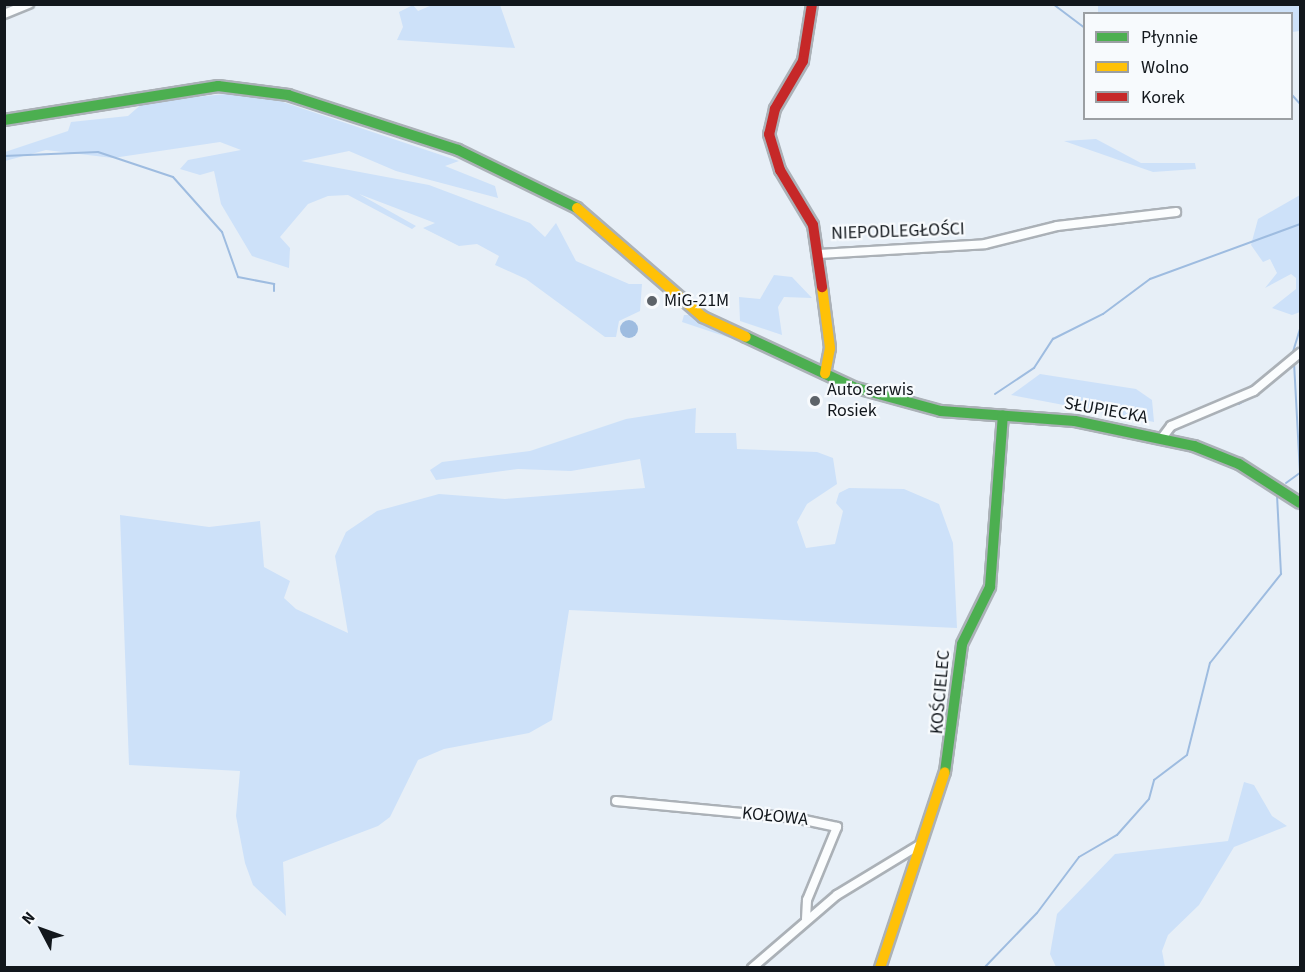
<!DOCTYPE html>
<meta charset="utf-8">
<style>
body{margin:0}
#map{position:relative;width:1305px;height:972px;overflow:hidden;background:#e7eff7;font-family:"Source Sans 3",sans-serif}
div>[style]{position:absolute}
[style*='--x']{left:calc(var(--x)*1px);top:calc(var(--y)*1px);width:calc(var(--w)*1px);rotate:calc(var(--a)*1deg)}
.green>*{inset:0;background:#cde1f9}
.water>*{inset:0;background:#9ebce0}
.round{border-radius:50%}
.stream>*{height:2px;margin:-1px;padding:0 1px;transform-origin:1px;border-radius:1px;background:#9ebce0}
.roads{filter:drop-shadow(2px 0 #abb1b7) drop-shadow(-2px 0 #abb1b7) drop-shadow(0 2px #abb1b7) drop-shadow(0 -2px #abb1b7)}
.street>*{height:8px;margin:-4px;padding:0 4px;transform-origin:4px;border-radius:4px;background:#fbfdfe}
.fast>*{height:10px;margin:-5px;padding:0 5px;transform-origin:5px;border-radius:5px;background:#4caf50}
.slow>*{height:10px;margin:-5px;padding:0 5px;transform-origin:5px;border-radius:5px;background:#ffc107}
.jam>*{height:10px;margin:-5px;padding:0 5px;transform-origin:5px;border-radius:5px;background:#c62828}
.dots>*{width:16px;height:16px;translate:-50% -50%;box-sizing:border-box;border:3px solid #f7fafd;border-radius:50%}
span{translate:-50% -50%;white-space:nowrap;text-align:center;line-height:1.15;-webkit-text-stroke:4.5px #f7fafd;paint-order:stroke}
.street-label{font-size:18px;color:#12171c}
.poi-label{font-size:18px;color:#12171c}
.left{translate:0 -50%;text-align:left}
.frame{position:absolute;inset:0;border:6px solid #12171c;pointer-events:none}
.legend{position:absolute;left:1083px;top:12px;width:210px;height:108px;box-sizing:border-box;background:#f7fafd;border:2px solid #9b9fa3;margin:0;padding:8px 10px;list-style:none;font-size:18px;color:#12171c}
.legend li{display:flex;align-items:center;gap:12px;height:30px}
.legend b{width:30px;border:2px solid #9b9fa3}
.north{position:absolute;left:12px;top:900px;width:60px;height:60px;-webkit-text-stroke:4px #f7fafd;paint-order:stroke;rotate:311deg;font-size:16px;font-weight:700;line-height:24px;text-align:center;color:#12171c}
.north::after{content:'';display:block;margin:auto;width:21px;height:27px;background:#12171c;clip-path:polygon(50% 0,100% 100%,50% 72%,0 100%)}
</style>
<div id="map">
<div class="green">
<i style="clip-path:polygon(1098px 4px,1300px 5px,1300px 31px,1292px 32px,1292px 14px,1098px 14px)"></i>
<i style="clip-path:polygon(413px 5px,418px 11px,432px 5px,500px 5px,515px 48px,397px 40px,403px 27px,399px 12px)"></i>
<i style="clip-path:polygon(236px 93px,271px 98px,459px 161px,445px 166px,495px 186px,498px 198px,396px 171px,349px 151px,301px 161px,429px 185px,530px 223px,545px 237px,556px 223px,576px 261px,629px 284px,642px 284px,640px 311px,619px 321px,616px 337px,605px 337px,526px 279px,495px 265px,499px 256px,477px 244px,459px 246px,423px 228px,435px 223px,359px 194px,416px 226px,412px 229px,348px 195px,328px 196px,308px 204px,280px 237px,290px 248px,289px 268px,252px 256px,221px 204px,214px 171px,200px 175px,180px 169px,188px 160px,241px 150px,220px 142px,113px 158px,46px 150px,5px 161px,5px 152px,68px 131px,71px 122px,128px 116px,144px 102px)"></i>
<i style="clip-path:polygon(1096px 139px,1141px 163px,1195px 163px,1196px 169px,1153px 172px,1064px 141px)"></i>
<i style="clip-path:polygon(1300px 195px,1300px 312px,1292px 315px,1272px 308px,1296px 289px,1296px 278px,1291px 274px,1265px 288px,1277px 273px,1270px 259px,1263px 262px,1251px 245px,1258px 219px)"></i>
<i style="clip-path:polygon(774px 275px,792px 277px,812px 298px,784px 297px,778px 307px,782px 335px,740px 321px,739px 297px,760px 299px)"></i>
<i style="clip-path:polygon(684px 315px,690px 315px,730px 338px,682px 322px)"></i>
<i style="clip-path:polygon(1040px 374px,1136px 389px,1152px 400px,1154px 422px,1011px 395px)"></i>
<i style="clip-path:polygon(696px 408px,695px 433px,736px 433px,737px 449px,817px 452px,833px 458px,837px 484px,807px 504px,797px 522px,806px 548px,835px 544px,843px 511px,836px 503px,839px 493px,849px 488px,904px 489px,939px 504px,953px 543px,957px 628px,569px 610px,552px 720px,529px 733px,444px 749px,418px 760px,390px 817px,378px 826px,283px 862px,286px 916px,253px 885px,245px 863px,236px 816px,240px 771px,129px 765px,120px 515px,209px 527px,260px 521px,264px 567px,290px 581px,284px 598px,296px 609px,348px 633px,335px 556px,346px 532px,377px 511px,439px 494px,505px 499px,645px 488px,640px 459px,571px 471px,518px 469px,436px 480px,430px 470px,442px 462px,530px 451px,626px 419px)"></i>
<i style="clip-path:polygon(1244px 782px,1254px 785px,1272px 816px,1287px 826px,1234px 847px,1199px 905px,1168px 935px,1162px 951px,1165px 967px,1056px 967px,1050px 954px,1057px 914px,1115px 854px,1228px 841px)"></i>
</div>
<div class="water">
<i class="round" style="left:620px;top:320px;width:18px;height:18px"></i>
</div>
<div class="stream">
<i style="--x:1053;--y:4;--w:39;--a:37"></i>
<i style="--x:1292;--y:95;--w:12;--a:48"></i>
<i style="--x:4;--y:156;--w:94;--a:-2.4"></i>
<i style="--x:98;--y:152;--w:79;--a:18.4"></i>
<i style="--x:173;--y:177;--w:74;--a:48.3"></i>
<i style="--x:222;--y:232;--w:48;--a:70.4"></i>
<i style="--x:238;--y:277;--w:37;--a:11"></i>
<i style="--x:274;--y:284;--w:7;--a:90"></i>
<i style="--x:1292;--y:355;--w:27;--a:-73"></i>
<i style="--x:1261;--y:390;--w:39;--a:-38"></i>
<i style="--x:995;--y:394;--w:47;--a:-33.7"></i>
<i style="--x:1034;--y:368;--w:35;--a:-57"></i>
<i style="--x:1053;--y:339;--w:56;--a:-26.6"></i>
<i style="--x:1103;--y:314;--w:59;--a:-36.7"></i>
<i style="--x:1150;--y:279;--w:160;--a:-20.1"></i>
<i style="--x:1239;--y:404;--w:17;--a:-31"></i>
<i style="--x:1286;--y:483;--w:17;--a:-36"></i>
<i style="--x:1300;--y:473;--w:112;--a:-93.1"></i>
<i style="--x:984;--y:968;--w:76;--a:-46.1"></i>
<i style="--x:1037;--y:913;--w:70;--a:-53.1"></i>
<i style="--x:1079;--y:857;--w:44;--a:-30.1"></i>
<i style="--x:1117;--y:835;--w:48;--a:-48.4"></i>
<i style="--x:1149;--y:799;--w:20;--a:-75"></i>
<i style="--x:1154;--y:780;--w:41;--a:-37.1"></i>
<i style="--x:1187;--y:755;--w:95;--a:-76"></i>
<i style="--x:1210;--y:663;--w:114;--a:-51.4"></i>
<i style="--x:1281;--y:574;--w:78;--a:-92.9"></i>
</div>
<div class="roads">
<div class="street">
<i style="--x:4;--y:14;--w:27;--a:-22"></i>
<i style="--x:819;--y:254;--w:166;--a:-3.4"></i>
<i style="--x:985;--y:244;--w:74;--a:-14"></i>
<i style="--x:1057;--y:226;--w:120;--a:-6.7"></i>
<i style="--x:1162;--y:438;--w:15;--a:-53"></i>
<i style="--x:1171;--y:426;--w:90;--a:-22.9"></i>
<i style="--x:1254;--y:391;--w:60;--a:-39.6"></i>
<i style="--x:616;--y:801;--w:180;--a:5.4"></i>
<i style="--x:795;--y:818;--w:43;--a:12.1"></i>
<i style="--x:837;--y:827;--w:79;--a:112.3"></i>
<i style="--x:807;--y:900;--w:19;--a:93"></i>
<i style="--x:752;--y:968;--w:112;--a:-40.7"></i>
<i style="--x:837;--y:895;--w:98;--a:-31.3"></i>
</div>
<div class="fast">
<i style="--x:4;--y:120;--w:217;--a:-9"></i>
<i style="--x:218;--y:86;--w:71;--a:7.3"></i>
<i style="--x:288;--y:95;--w:179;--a:17.9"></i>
<i style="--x:458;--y:150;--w:132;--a:26"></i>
<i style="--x:746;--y:337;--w:118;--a:25"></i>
<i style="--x:853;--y:387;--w:91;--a:15.3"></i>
<i style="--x:941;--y:411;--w:134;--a:4.3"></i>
<i style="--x:1075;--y:421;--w:122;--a:11.9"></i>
<i style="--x:1194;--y:446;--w:48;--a:21.8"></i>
<i style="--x:1239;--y:464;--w:72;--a:32.6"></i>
<i style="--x:945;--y:772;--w:129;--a:-82.4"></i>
<i style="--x:962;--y:644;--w:64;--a:-63.8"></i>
<i style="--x:990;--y:587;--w:172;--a:-85.7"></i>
</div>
<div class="slow">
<i style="--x:577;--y:208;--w:167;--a:40.9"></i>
<i style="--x:703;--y:317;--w:47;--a:24.9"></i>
<i style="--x:822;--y:287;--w:62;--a:82.5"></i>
<i style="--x:830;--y:348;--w:26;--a:101"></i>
<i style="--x:880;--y:968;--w:206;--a:-71.7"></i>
</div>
<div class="jam">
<i style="--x:812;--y:4;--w:58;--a:99"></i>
<i style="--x:803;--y:61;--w:56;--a:120.3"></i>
<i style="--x:775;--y:109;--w:26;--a:103"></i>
<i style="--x:769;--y:134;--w:38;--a:73"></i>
<i style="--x:780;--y:170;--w:64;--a:59"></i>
<i style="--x:813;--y:225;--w:63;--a:81.7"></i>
</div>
</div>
<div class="dots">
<i style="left:652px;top:301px;background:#5d6369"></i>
<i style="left:815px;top:401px;background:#5d6369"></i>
</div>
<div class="street-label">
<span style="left:898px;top:232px;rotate:-2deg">NIEPODLEGŁOŚCI</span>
<span style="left:1106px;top:411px;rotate:10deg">SŁUPIECKA</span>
<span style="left:941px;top:692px;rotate:-85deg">KOŚCIELEC</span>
<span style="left:775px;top:817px;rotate:6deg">KOŁOWA</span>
</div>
<div class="poi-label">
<span class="left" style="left:664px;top:301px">MiG-21M</span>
<span class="left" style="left:827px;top:401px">Auto serwis<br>Rosiek</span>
</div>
<div class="frame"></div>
<ul class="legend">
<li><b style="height:8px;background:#4caf50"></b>Płynnie</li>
<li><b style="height:8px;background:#ffc107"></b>Wolno</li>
<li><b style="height:8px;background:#c62828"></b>Korek</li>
</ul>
<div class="north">N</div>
</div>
